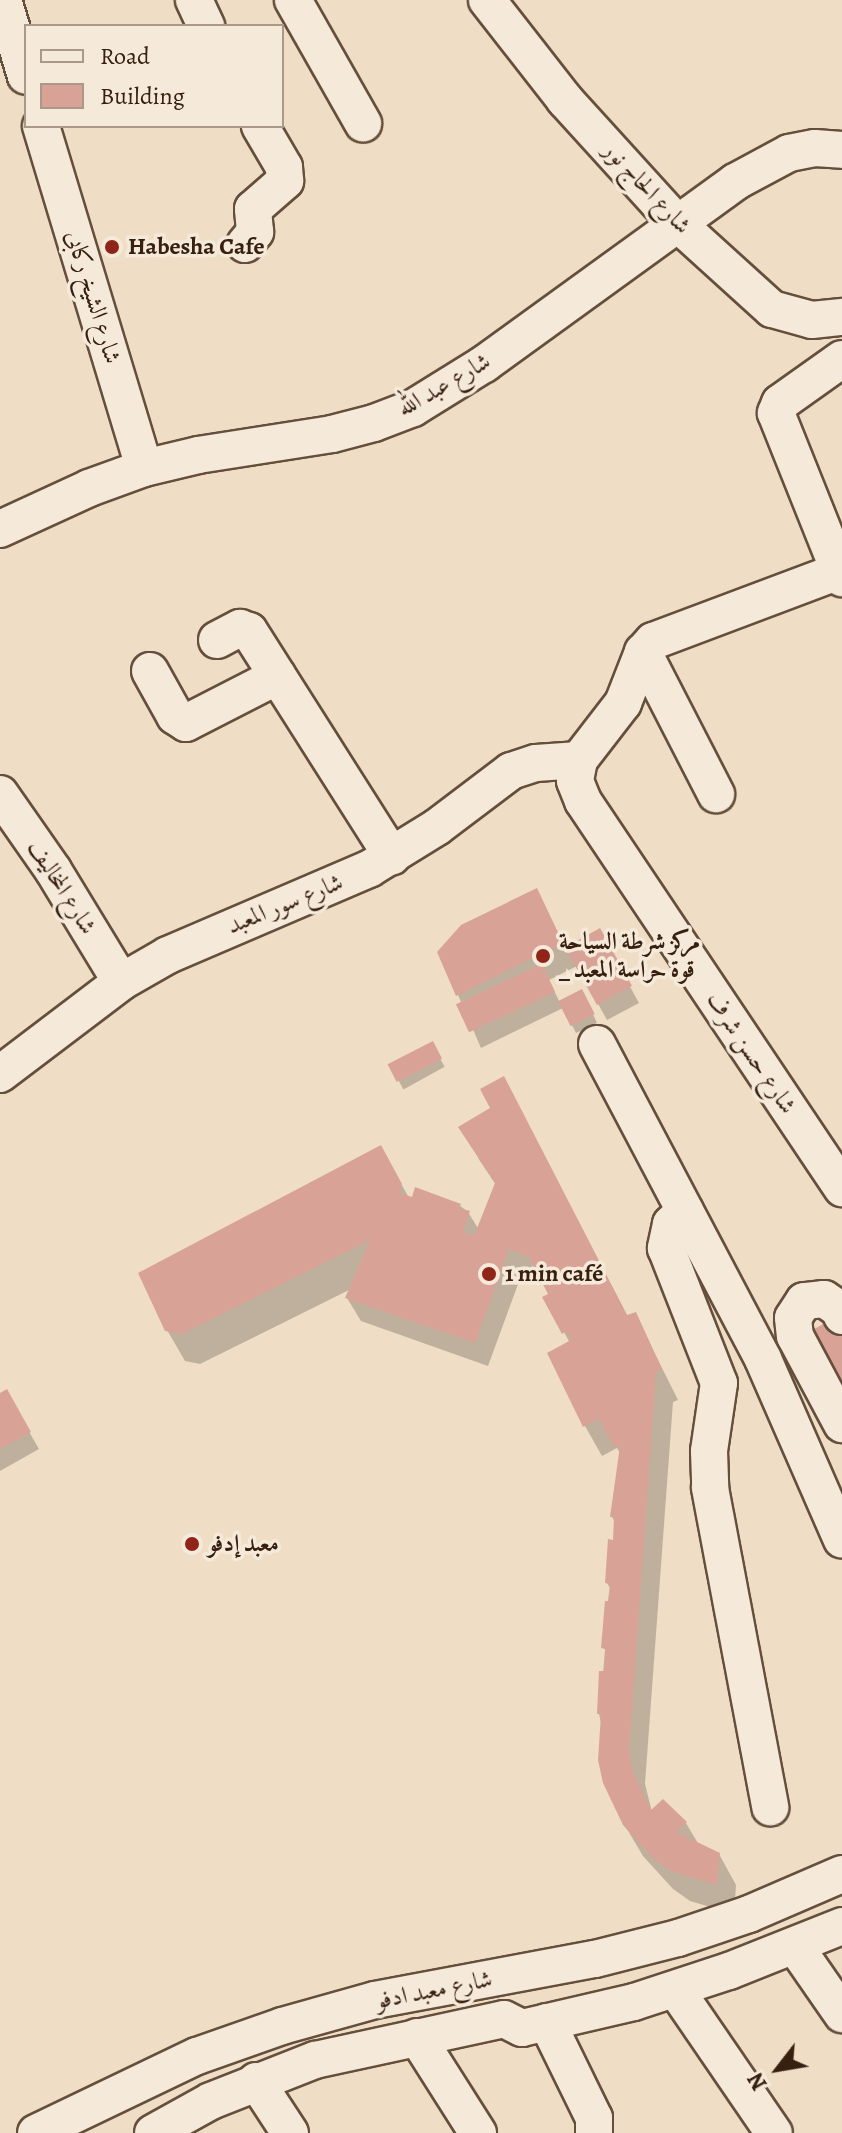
<!DOCTYPE html>
<meta charset="utf-8">
<style>
body{margin:0}
#map{position:relative;width:842px;height:2133px;overflow:hidden;background:#efddc5;font-family:Alegreya,Amiri,serif}
div>[style]{position:absolute}
[style*='--x']{left:calc(var(--x)*1px);top:calc(var(--y)*1px);width:calc(var(--w)*1px);rotate:calc(var(--a)*1deg)}
.shadow>*{inset:0;background:#0003;transform-origin:0 0}
.building>*{inset:0;background:#d8a396;transform-origin:0 0}
.roads{filter:drop-shadow(2px 0 #654f3c) drop-shadow(-2px 0 #654f3c) drop-shadow(0 2px #654f3c) drop-shadow(0 -2px #654f3c)}
.minor>*{height:36px;margin:-18px;padding:0 18px;transform-origin:18px;border-radius:18px;background:#f5e9d9}
.dots>*{width:22px;height:22px;translate:-50% -50%;box-sizing:border-box;border:4px solid #f5e9d9;border-radius:50%}
span{translate:-50% -50%;white-space:nowrap;text-align:center;line-height:1.15;-webkit-text-stroke:7px #f5e9d9;paint-order:stroke}
.street-label{font-size:24px;color:#37200f}
.poi-label{font-size:24px;color:#37200f;font-weight:700}
.left{translate:0 -50%;text-align:left}
.legend{position:absolute;left:24px;top:24px;width:260px;height:104px;box-sizing:border-box;background:#f5e9d9;border:2px solid #a99988;margin:0;padding:10px 14px;list-style:none;font-size:24px;color:#37200f}
.legend li{display:flex;align-items:center;gap:16px;height:40px}
.legend b{width:40px;border:2px solid #a99988}
.north{position:absolute;left:738px;top:2029px;width:80px;height:80px;-webkit-text-stroke:6px #f5e9d9;paint-order:stroke;rotate:239deg;font-size:22px;font-weight:700;line-height:32px;text-align:center;color:#37200f}
.north::after{content:'';display:block;margin:auto;width:28px;height:36px;background:#37200f;clip-path:polygon(50% 0,100% 100%,50% 72%,0 100%)}
</style>
<div id="map">
<div class="shadow">
<i style="clip-path:polygon(536px 891px,566px 948px,599px 930px,639px 1003px,607px 1020px,577px 966px,549px 980px,560px 1003px,586px 999px,597px 1023px,576px 1033px,563px 1008px,481px 1048px,458px 995px)"></i>
<i style="left:432px;top:1044px;width:26px;height:47px;rotate:61deg"></i>
<i style="clip-path:polygon(504px 1079px,628px 1317px,635px 1314px,678px 1400px,673px 1402px,645px 1784px,652px 1812px,686px 1823px,699px 1845px,719px 1854px,736px 1885px,734px 1914px,690px 1901px,673px 1889px,643px 1856px,624px 1824px,599px 1714px,611px 1590px,607px 1583px,615px 1542px,616px 1524px,612px 1517px,621px 1455px,617px 1448px,602px 1456px,585px 1426px,570px 1343px,545px 1298px,551px 1295px,546px 1286px,521px 1276px,488px 1366px,361px 1321px,347px 1298px,351px 1289px,200px 1364px,185px 1361px,167px 1330px,398px 1178px,409px 1198px,459px 1205px,468px 1212px,479px 1230px,496px 1185px,478px 1158px)"></i>
<i style="clip-path:polygon(6px 1392px,39px 1449px,0 1471px,0 1395px)"></i>
</div>
<div class="building">
<i style="clip-path:polygon(537px 888px,563px 943px,456px 996px,437px 952px,461px 925px)"></i>
<i style="left:600px;top:928px;width:66px;height:40px;rotate:61deg"></i>
<i style="left:542px;top:964px;width:31px;height:95px;rotate:65deg"></i>
<i style="left:582px;top:989px;width:28px;height:27px;rotate:63deg"></i>
<i style="left:433px;top:1041px;width:20px;height:51px;rotate:63deg"></i>
<i style="clip-path:polygon(504px 1076px,627px 1315px,636px 1312px,662px 1369px,656px 1372px,629px 1752px,633px 1772px,651px 1810px,663px 1799px,687px 1822px,676px 1832px,720px 1853px,717px 1885px,671px 1871px,653px 1858px,623px 1825px,603px 1783px,598px 1760px,601px 1714px,597px 1714px,599px 1671px,604px 1671px,605px 1649px,601px 1648px,605px 1601px,608px 1601px,610px 1584px,605px 1583px,608px 1539px,613px 1540px,614px 1517px,610px 1517px,620px 1446px,614px 1447px,599px 1419px,583px 1427px,547px 1353px,571px 1340px,566px 1331px,562px 1334px,542px 1297px,548px 1294px,529px 1257px,509px 1249px,475px 1343px,345px 1298px,370px 1240px,182px 1334px,165px 1331px,138px 1273px,381px 1145px,402px 1184px,399px 1193px,412px 1197px,415px 1187px,461px 1204px,459px 1208px,470px 1211px,463px 1232px,474px 1236px,495px 1183px,458px 1127px,490px 1108px,480px 1089px)"></i>
<i style="clip-path:polygon(832px 1319px,842px 1336px,842px 1391px,809px 1332px)"></i>
<i style="clip-path:polygon(7px 1389px,31px 1432px,0 1449px,0 1393px)"></i>
</div>
<div class="roads">
<div class="minor">
<i style="--x:3;--y:0;--w:79;--a:73.2"></i>
<i style="--x:194;--y:0;--w:29;--a:65"></i>
<i style="--x:293;--y:0;--w:142;--a:60.4"></i>
<i style="--x:487;--y:0;--w:127;--a:52"></i>
<i style="--x:565;--y:100;--w:166;--a:47.7"></i>
<i style="--x:677;--y:223;--w:128;--a:42.2"></i>
<i style="--x:772;--y:309;--w:41;--a:15.4"></i>
<i style="--x:812;--y:320;--w:30;--a:-6"></i>
<i style="--x:41;--y:126;--w:357;--a:73.2"></i>
<i style="--x:245;--y:244;--w:16;--a:-50"></i>
<i style="--x:255;--y:232;--w:23;--a:-95"></i>
<i style="--x:253;--y:209;--w:43;--a:-41.2"></i>
<i style="--x:285;--y:181;--w:14;--a:-94"></i>
<i style="--x:284;--y:167;--w:48;--a:-120.3"></i>
<i style="--x:842;--y:359;--w:76;--a:144.6"></i>
<i style="--x:780;--y:403;--w:11;--a:112"></i>
<i style="--x:776;--y:413;--w:178;--a:68.2"></i>
<i style="--x:0;--y:529;--w:98;--a:-24.7"></i>
<i style="--x:89;--y:488;--w:59;--a:-20"></i>
<i style="--x:144;--y:468;--w:56;--a:-13.5"></i>
<i style="--x:198;--y:455;--w:136;--a:-8.9"></i>
<i style="--x:332;--y:434;--w:43;--a:-14.7"></i>
<i style="--x:374;--y:423;--w:42;--a:-21"></i>
<i style="--x:413;--y:408;--w:84;--a:-31.8"></i>
<i style="--x:484;--y:364;--w:310;--a:-35.9"></i>
<i style="--x:735;--y:182;--w:61;--a:-28.2"></i>
<i style="--x:789;--y:153;--w:26;--a:-11"></i>
<i style="--x:815;--y:148;--w:27;--a:4"></i>
<i style="--x:842;--y:570;--w:202;--a:159.4"></i>
<i style="--x:653;--y:641;--w:15;--a:132"></i>
<i style="--x:643;--y:652;--w:55;--a:111.4"></i>
<i style="--x:623;--y:703;--w:72;--a:127.7"></i>
<i style="--x:579;--y:760;--w:21;--a:101"></i>
<i style="--x:575;--y:781;--w:22;--a:68"></i>
<i style="--x:583;--y:801;--w:466;--a:56.2"></i>
<i style="--x:217;--y:640;--w:26;--a:-28"></i>
<i style="--x:240;--y:628;--w:9;--a:18"></i>
<i style="--x:249;--y:631;--w:267;--a:57.6"></i>
<i style="--x:643;--y:652;--w:160;--a:62.8"></i>
<i style="--x:150;--y:671;--w:51;--a:60.9"></i>
<i style="--x:175;--y:716;--w:13;--a:32"></i>
<i style="--x:186;--y:723;--w:103;--a:-27.1"></i>
<i style="--x:0;--y:794;--w:93;--a:55.1"></i>
<i style="--x:53;--y:870;--w:131;--a:58.7"></i>
<i style="--x:597;--y:1044;--w:356;--a:62.2"></i>
<i style="--x:763;--y:1359;--w:197;--a:66.4"></i>
<i style="--x:0;--y:1074;--w:152;--a:-37.2"></i>
<i style="--x:121;--y:982;--w:54;--a:-29.9"></i>
<i style="--x:168;--y:955;--w:219;--a:-23.2"></i>
<i style="--x:369;--y:869;--w:80;--a:-31.7"></i>
<i style="--x:437;--y:827;--w:93;--a:-37.1"></i>
<i style="--x:511;--y:771;--w:26;--a:-18"></i>
<i style="--x:536;--y:763;--w:43;--a:-4"></i>
<i style="--x:685;--y:1211;--w:19;--a:137"></i>
<i style="--x:671;--y:1224;--w:25;--a:102"></i>
<i style="--x:666;--y:1248;--w:145;--a:68.6"></i>
<i style="--x:719;--y:1383;--w:69;--a:98.4"></i>
<i style="--x:709;--y:1451;--w:37;--a:88"></i>
<i style="--x:710;--y:1488;--w:325;--a:79.3"></i>
<i style="--x:842;--y:1316;--w:8;--a:-113"></i>
<i style="--x:839;--y:1309;--w:18;--a:-146"></i>
<i style="--x:824;--y:1299;--w:20;--a:174"></i>
<i style="--x:804;--y:1301;--w:20;--a:123"></i>
<i style="--x:793;--y:1318;--w:18;--a:84"></i>
<i style="--x:795;--y:1336;--w:100;--a:61.9"></i>
<i style="--x:795;--y:1946;--w:83;--a:55.3"></i>
<i style="--x:676;--y:1990;--w:173;--a:55.6"></i>
<i style="--x:547;--y:2022;--w:107;--a:63.9"></i>
<i style="--x:594;--y:2118;--w:15;--a:90"></i>
<i style="--x:417;--y:2037;--w:114;--a:57.6"></i>
<i style="--x:256;--y:2081;--w:62;--a:56.8"></i>
<i style="--x:36;--y:2133;--w:178;--a:-25.6"></i>
<i style="--x:197;--y:2056;--w:90;--a:-19.4"></i>
<i style="--x:282;--y:2026;--w:97;--a:-15.6"></i>
<i style="--x:375;--y:2000;--w:224;--a:-10.6"></i>
<i style="--x:595;--y:1959;--w:86;--a:-14.2"></i>
<i style="--x:678;--y:1938;--w:75;--a:-18.7"></i>
<i style="--x:749;--y:1914;--w:101;--a:-23.3"></i>
<i style="--x:153;--y:2133;--w:66;--a:-28.9"></i>
<i style="--x:211;--y:2101;--w:112;--a:-21.5"></i>
<i style="--x:315;--y:2060;--w:193;--a:-12.2"></i>
<i style="--x:504;--y:2019;--w:20;--a:27"></i>
<i style="--x:522;--y:2028;--w:115;--a:-13.1"></i>
<i style="--x:634;--y:2002;--w:100;--a:-18.1"></i>
<i style="--x:729;--y:1971;--w:122;--a:-21.7"></i>
</div>
</div>
<div class="dots">
<i style="left:112px;top:247px;background:#8f2418"></i>
<i style="left:543px;top:956px;background:#8f2418"></i>
<i style="left:489px;top:1274px;background:#8f2418"></i>
<i style="left:192px;top:1544px;background:#8f2418"></i>
</div>
<div class="street-label">
<span style="left:647px;top:188px;rotate:47deg">شارع الحاج نور</span>
<span style="left:93px;top:297px;rotate:73deg">شارع الشيخ ركابى</span>
<span style="left:444px;top:385px;rotate:-30deg">شارع عبد الله</span>
<span style="left:62px;top:887px;rotate:58deg">شارع المخاليف</span>
<span style="left:285px;top:904px;rotate:-22deg">شارع سور المعبد</span>
<span style="left:751px;top:1053px;rotate:56deg">شارع حسن شرف</span>
<span style="left:434px;top:1990px;rotate:-11deg">شارع معبد ادفو</span>
</div>
<div class="poi-label">
<span class="left" style="left:128px;top:247px">Habesha Cafe</span>
<span class="left" style="left:559px;top:956px">مركز شرطة السياحة<br>_ قوة حراسة المعبد</span>
<span class="left" style="left:505px;top:1274px">1 min café</span>
<span class="left" style="left:208px;top:1544px">معبد إدفو</span>
</div>
<ul class="legend">
<li><b style="height:10px;background:#f5e9d9"></b>Road</li>
<li><b style="height:22px;background:#d8a396"></b>Building</li>
</ul>
<div class="north">N</div>
</div>
